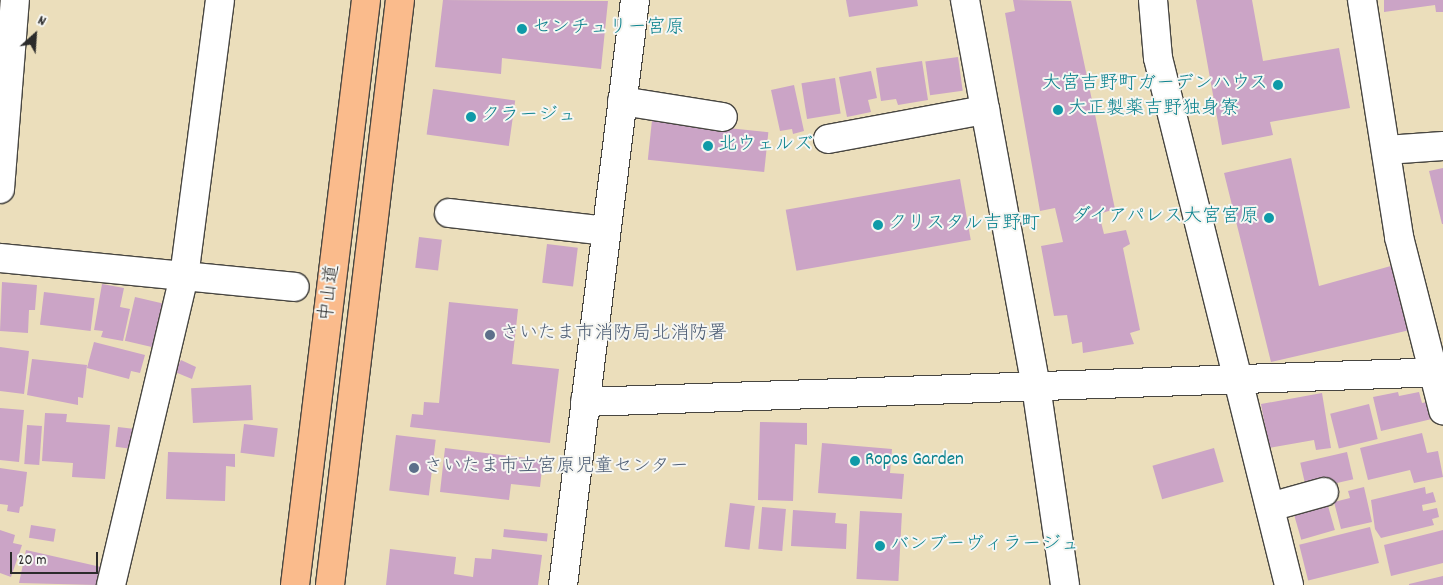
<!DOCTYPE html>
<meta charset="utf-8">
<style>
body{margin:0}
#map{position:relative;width:1443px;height:585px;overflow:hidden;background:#ebdebb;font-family:Dekko,"Klee One",sans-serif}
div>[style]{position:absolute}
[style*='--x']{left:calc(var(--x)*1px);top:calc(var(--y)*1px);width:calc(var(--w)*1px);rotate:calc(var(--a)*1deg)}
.building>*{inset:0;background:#cba4c6;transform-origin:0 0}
.roads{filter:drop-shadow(1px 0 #484641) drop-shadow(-1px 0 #484641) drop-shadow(0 1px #484641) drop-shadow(0 -1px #484641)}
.street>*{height:28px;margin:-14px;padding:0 14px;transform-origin:14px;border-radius:14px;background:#fff}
.highway>*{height:28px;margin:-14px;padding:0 14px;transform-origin:14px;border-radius:14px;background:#fabb8c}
.dots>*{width:14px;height:14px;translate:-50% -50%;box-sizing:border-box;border:2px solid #f6f6f2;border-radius:50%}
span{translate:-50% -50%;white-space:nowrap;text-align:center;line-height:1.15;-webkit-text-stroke:4px #f6f6f2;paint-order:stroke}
.culture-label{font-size:19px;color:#0d838f}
.left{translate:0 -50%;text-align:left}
.right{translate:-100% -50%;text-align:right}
.street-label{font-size:19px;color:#2b2b2b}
.service-label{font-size:19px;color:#4e5e75}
.north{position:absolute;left:10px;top:10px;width:50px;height:50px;-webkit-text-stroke:4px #f6f6f2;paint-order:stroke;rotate:26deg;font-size:14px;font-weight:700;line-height:20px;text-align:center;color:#2b2b2b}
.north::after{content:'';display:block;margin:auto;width:18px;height:22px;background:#2b2b2b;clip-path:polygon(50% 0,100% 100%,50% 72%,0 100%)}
.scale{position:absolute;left:10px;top:552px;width:88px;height:22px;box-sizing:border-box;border:2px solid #2b2b2b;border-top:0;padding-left:6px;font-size:15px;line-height:18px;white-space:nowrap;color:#2b2b2b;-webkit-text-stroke:4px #f6f6f2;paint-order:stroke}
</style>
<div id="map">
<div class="building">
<i style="clip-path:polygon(443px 0,608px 1px,601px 69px,502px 58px,501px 74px,435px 67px)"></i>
<i style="clip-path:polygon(846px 0,917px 0,918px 6px,849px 17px)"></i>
<i style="clip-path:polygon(1013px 0,1071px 1px,1115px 209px,1099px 214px,1104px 234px,1126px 230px,1130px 244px,1123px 248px,1140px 330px,1130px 333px,1134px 344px,1083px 353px,1082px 342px,1072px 344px,1067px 315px,1054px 316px,1041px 246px,1063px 242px,1055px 208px,1040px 211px,1005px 13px,1015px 11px)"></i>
<i style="clip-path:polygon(1196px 0,1252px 0,1263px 61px,1339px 48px,1350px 108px,1270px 122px,1273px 135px,1222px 145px)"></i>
<i style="clip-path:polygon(1384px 0,1443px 0,1443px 12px,1436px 12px,1435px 5px,1384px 12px)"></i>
<i style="left:958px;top:57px;width:34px;height:33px;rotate:82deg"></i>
<i style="clip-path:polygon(922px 61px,928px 100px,898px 105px,896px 99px,881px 101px,876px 68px)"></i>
<i style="clip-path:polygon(871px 71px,877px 98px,868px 100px,871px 112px,847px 117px,839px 77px)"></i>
<i style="left:835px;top:78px;width:36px;height:34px;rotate:81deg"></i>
<i style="clip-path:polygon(794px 85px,804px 131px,793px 134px,792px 129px,780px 131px,771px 90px)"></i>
<i style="left:433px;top:89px;width:83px;height:46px;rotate:8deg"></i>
<i style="left:652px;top:120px;width:117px;height:40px;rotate:6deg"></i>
<i style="clip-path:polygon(1291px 158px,1319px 286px,1398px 264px,1410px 330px,1271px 362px,1224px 173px)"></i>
<i style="clip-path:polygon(1443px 168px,1443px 224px,1442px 224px,1429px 171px)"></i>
<i style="left:960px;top:179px;width:62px;height:177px;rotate:80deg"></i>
<i style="left:419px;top:237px;width:23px;height:31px;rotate:7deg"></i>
<i style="left:547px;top:244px;width:31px;height:39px;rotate:7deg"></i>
<i style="clip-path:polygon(2px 282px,37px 285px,35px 310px,29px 310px,28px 333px,0 331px)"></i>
<i style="clip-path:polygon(102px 284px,124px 288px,120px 307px,130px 309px,123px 341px,101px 337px,103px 331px,94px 330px)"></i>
<i style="left:44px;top:292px;width:51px;height:33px;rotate:7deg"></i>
<i style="left:135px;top:297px;width:32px;height:45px;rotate:13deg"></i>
<i style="clip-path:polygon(449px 302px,518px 309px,512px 364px,559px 369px,550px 443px,410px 427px,412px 414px,423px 415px,424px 402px,439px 403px)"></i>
<i style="clip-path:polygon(94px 342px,145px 355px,140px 373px,131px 371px,129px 379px,87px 368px)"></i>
<i style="clip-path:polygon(0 347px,29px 351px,24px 394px,0 391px)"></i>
<i style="clip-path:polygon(32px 359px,87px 365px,83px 398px,78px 397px,78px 405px,27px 395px)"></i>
<i style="clip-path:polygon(181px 360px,196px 367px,192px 379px,175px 372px)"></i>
<i style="left:251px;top:385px;width:35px;height:60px;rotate:87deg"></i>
<i style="clip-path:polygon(1398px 392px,1399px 396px,1419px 392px,1422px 403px,1432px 401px,1436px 418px,1381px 431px,1373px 397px)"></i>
<i style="clip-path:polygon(1322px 393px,1331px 448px,1316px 450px,1314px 440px,1269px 448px,1261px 404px)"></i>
<i style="left:1369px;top:404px;width:36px;height:40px;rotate:76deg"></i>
<i style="clip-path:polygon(0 408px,24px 410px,19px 462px,0 460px)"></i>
<i style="clip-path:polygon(45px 413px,67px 414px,66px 422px,110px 425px,105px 479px,72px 477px,73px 463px,42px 461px)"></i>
<i style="clip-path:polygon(760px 422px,807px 423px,807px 445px,795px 444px,793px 501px,758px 500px)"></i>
<i style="left:244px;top:424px;width:34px;height:29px;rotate:7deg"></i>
<i style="left:27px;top:425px;width:15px;height:39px;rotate:4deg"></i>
<i style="left:118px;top:427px;width:17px;height:20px;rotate:7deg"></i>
<i style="clip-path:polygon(1422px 433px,1427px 453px,1438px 451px,1443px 477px,1414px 483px,1410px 470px,1368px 480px,1360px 448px)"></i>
<i style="left:396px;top:435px;width:40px;height:56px;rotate:7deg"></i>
<i style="clip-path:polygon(822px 443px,892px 449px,890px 473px,904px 474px,902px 499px,818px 493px)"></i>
<i style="clip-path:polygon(445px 448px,543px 460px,540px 487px,511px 484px,509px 500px,440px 492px)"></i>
<i style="left:1214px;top:448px;width:35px;height:64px;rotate:74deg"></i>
<i style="clip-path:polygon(168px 452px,235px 454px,235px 467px,226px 466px,225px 501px,166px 499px)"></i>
<i style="left:1347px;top:452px;width:28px;height:48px;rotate:77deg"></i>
<i style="clip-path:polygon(0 468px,27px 472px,23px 506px,20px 507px,19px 513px,7px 511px,8px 505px,0 504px)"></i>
<i style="clip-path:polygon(1364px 487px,1372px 522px,1341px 529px,1334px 502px,1350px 498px,1348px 491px)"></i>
<i style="clip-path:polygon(1425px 487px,1426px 494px,1433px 492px,1436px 502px,1422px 505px,1423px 511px,1437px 508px,1439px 517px,1432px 519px,1434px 525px,1381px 538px,1375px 529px,1371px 500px)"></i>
<i style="left:730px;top:503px;width:25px;height:44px;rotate:7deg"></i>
<i style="left:1328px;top:506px;width:25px;height:35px;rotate:74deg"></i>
<i style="left:762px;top:507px;width:24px;height:42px;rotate:5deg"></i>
<i style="clip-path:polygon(793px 510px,836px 513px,835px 523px,847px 524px,846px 549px,791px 546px)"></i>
<i style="left:860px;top:511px;width:42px;height:68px;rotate:3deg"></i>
<i style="left:31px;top:525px;width:25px;height:13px;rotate:9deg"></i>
<i style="left:1370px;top:527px;width:37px;height:73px;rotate:76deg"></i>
<i style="left:504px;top:529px;width:44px;height:8px;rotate:6deg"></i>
<i style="clip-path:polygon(0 530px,15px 535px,13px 543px,22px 545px,11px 577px,0 573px)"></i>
<i style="clip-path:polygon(1443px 530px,1443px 563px,1391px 576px,1384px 545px)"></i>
<i style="clip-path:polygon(390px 549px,456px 557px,454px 574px,473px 577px,475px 558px,491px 559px,492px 549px,542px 555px,538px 585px,386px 585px)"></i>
<i style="clip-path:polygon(26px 550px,101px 567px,97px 585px,19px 583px)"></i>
<i style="clip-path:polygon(1443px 576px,1443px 585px,1409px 585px,1409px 584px)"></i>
</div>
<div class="roads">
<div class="street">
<i style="--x:965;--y:0;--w:392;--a:79.6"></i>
<i style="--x:1036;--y:386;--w:201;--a:81.7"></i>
<i style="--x:1153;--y:0;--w:58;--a:85.1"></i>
<i style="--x:1158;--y:58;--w:543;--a:76.04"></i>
<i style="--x:1362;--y:0;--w:240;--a:81.1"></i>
<i style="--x:1399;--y:237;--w:179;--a:75.7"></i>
<i style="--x:622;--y:101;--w:102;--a:9"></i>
<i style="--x:828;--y:139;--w:160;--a:-10.5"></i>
<i style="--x:1386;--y:150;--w:57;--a:-4"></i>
<i style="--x:0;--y:189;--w:190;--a:-85.5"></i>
<i style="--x:449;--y:213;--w:158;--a:6.5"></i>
<i style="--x:0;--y:258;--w:296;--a:5.6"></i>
<i style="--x:585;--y:402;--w:859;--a:-2"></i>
<i style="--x:1270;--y:507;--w:56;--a:-15.5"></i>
<i style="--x:111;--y:585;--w:317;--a:-76.7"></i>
<i style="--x:184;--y:277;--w:279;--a:-82.6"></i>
<i style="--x:563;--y:585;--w:589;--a:-82.98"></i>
</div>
<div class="highway">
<i style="--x:295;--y:585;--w:589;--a:-83.08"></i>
<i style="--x:330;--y:585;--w:589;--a:-83.18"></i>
</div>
</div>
<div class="dots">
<i style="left:522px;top:29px;background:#0f9aa8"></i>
<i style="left:1278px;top:85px;background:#0f9aa8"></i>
<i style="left:1058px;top:110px;background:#0f9aa8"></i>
<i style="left:471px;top:117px;background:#0f9aa8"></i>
<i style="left:708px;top:146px;background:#0f9aa8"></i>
<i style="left:1269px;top:218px;background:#0f9aa8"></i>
<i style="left:878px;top:225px;background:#0f9aa8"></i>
<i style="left:490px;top:335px;background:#5c6f8a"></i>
<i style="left:855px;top:461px;background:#0f9aa8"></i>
<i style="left:414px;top:468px;background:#5c6f8a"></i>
<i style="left:880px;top:546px;background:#0f9aa8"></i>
</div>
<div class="culture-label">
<span class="left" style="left:532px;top:29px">センチュリー宮原</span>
<span class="right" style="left:1268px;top:85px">大宮吉野町ガーデンハウス</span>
<span class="left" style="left:1068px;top:110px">大正製薬吉野独身寮</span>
<span class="left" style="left:481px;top:117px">クラージュ</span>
<span class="left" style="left:718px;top:146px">北ウェルズ</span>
<span class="right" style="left:1259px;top:218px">ダイアパレス大宮宮原</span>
<span class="left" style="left:888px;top:225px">クリスタル吉野町</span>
<span class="left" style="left:865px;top:461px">Ropos Garden</span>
<span class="left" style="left:890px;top:546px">バンブーヴィラージュ</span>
</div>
<div class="street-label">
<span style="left:331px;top:293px;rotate:-83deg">中山道</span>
</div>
<div class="service-label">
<span class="left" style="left:500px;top:335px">さいたま市消防局北消防署</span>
<span class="left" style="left:424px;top:468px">さいたま市立宮原児童センター</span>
</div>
<div class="north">N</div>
<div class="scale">20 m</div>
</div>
